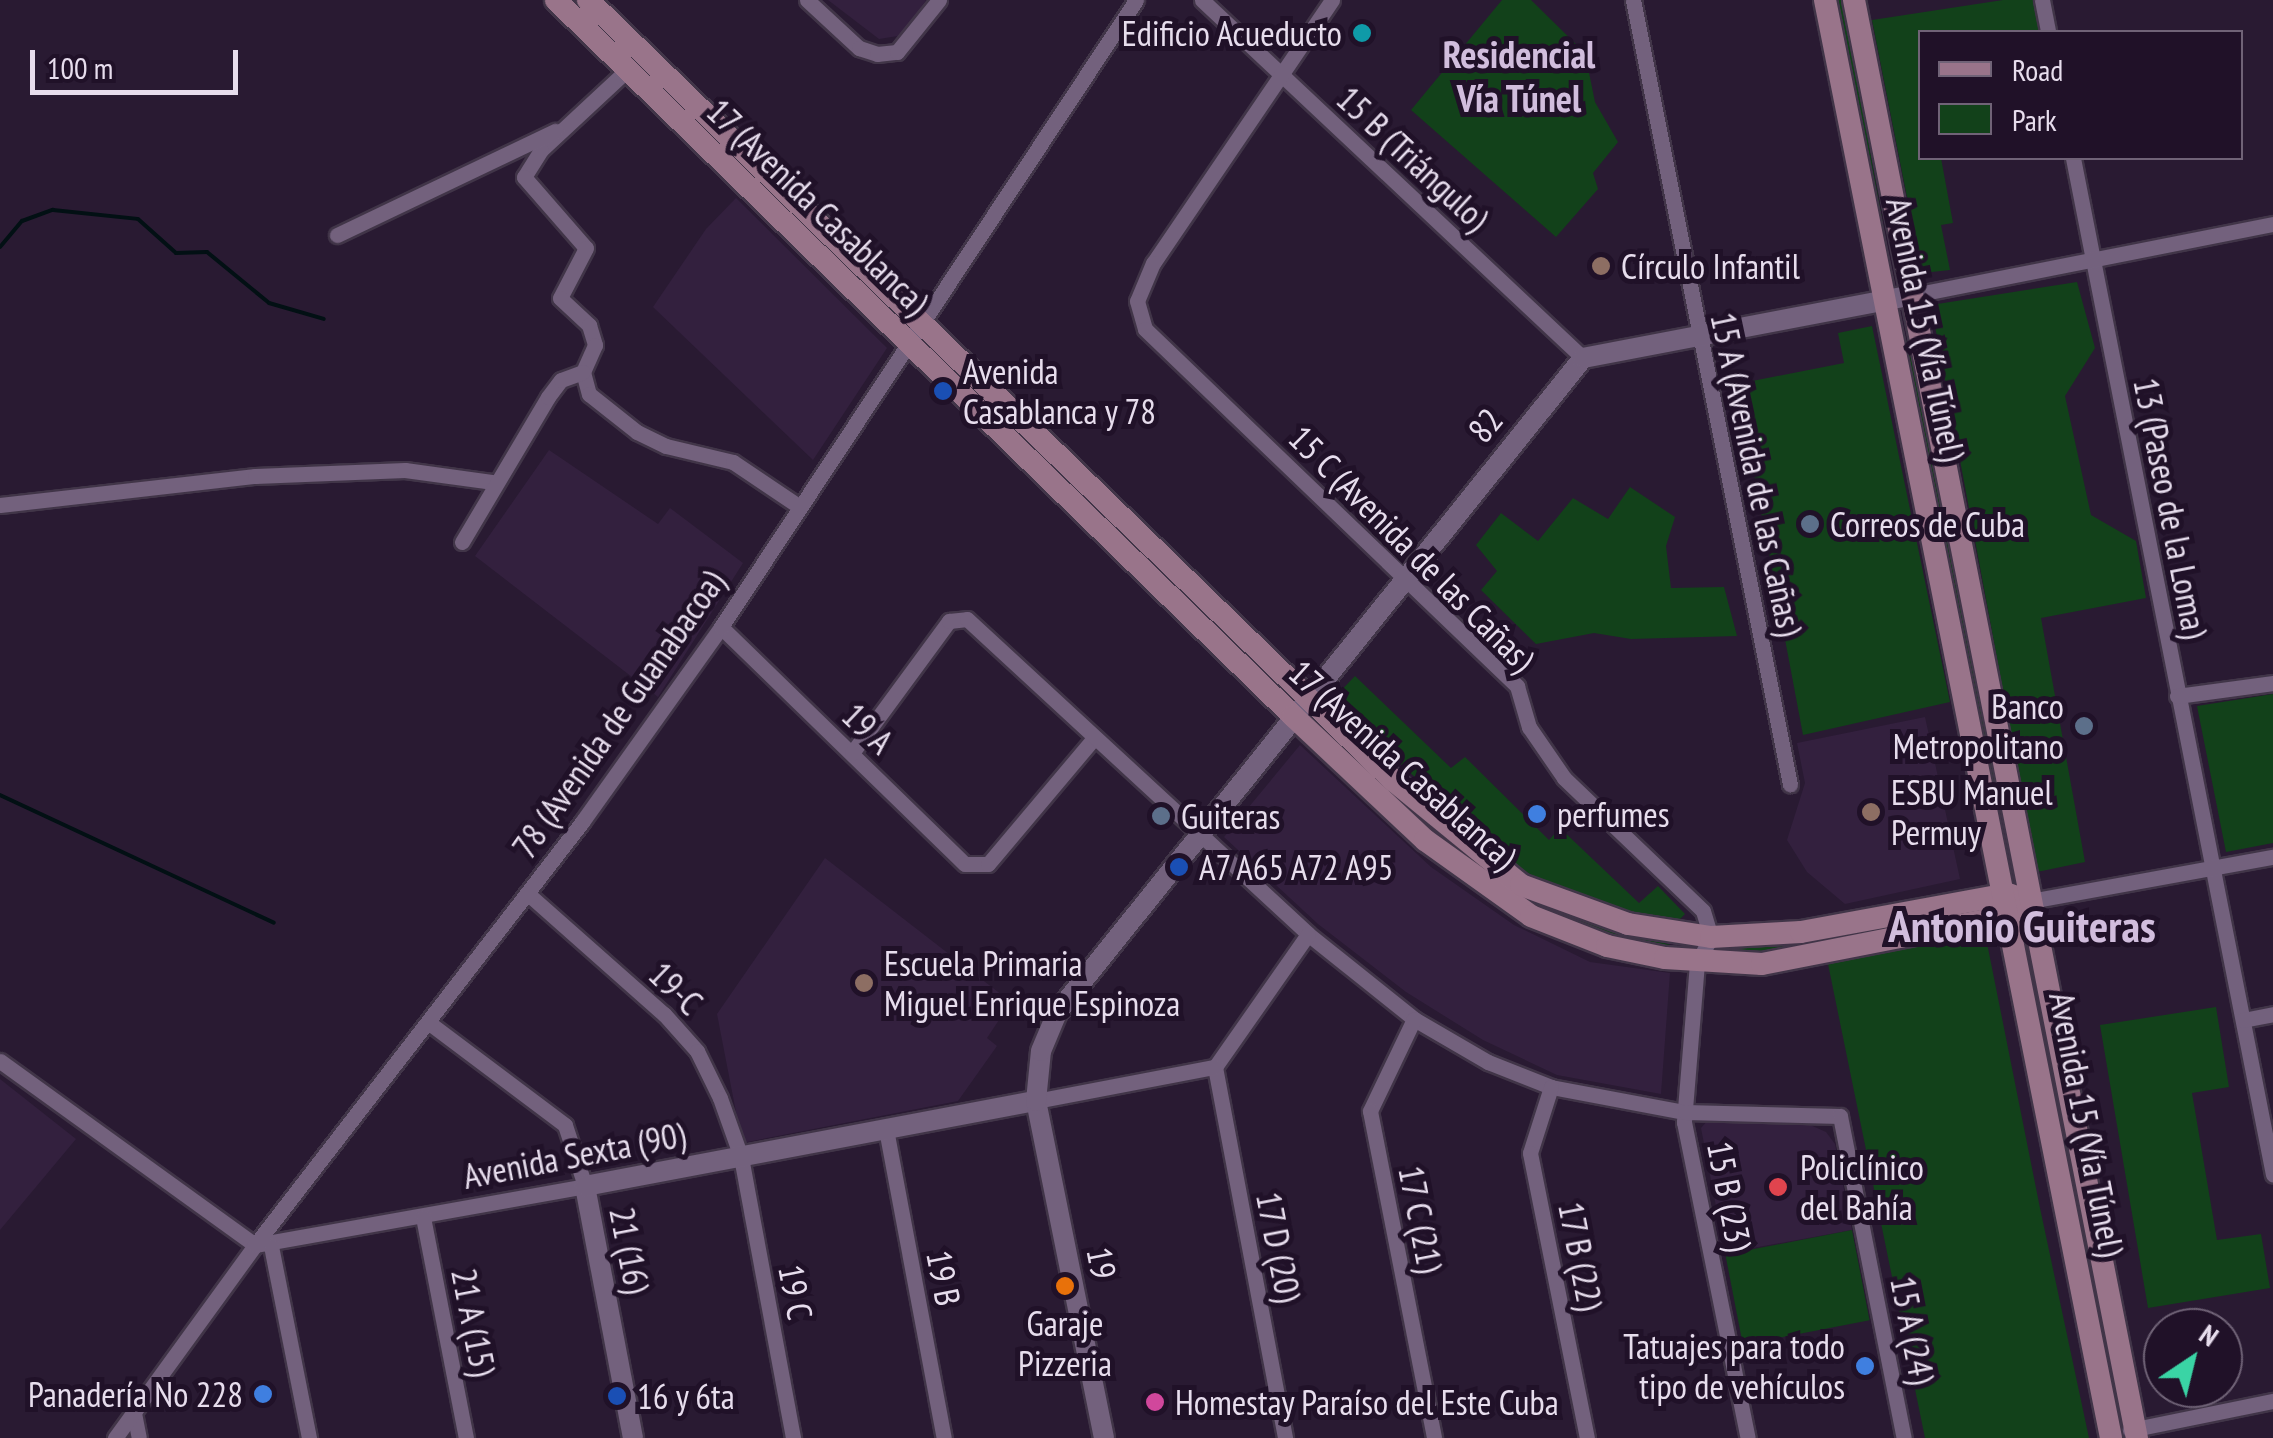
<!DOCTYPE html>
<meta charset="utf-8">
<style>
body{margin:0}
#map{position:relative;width:2273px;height:1438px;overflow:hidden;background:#291a32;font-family:"PT Sans Narrow",sans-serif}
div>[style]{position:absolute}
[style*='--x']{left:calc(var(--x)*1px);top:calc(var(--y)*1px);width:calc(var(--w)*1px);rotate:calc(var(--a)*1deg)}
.built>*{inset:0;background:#33203e}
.green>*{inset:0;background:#12411a;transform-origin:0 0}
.stream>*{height:4px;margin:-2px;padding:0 2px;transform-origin:2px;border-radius:2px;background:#021014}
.roads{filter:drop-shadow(2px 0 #413548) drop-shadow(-2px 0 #413548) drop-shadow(0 2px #413548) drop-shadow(0 -2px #413548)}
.minor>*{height:15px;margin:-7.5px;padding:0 7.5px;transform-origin:7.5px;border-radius:7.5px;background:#73617d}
.tertiary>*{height:20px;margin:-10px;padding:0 10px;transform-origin:10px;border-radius:10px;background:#73617d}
.secondary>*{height:22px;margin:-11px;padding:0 11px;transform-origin:11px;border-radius:11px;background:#99748a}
.dots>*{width:28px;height:28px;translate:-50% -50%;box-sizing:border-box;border:5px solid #201128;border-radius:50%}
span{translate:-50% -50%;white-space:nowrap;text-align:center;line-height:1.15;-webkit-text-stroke:10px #201128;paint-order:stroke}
.poi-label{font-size:35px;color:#e7dded}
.right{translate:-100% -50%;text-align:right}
.left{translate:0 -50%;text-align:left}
.street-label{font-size:35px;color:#e7dded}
.neighbourhood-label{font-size:38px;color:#d1bddd;font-weight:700}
.district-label{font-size:45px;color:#d1bddd;font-weight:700}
.legend{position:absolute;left:1918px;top:30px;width:325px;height:130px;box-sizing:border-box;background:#201128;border:2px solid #706377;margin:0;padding:12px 18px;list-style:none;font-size:30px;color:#e7dded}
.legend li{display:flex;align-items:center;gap:20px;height:50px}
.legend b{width:50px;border:2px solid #706377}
.north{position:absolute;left:2143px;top:1308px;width:100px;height:100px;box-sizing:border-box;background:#201128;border:2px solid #706377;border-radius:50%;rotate:35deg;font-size:28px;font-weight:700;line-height:40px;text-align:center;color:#e7dded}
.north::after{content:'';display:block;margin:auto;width:35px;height:45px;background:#3ad4a5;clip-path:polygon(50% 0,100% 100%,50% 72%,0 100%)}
.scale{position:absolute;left:30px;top:50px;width:208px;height:45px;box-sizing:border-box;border:5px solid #e7dded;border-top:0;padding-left:12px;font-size:30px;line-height:35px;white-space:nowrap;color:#e7dded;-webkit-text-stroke:8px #201128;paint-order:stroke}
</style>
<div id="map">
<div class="built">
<i style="clip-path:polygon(828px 0,926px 0,904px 35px,879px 39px)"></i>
<i style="clip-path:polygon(736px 198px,887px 348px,813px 460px,653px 307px,706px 229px)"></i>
<i style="clip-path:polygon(549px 450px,658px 524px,670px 508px,743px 563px,658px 697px,475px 556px)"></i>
<i style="clip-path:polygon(1925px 717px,1960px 879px,1845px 904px,1807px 872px,1787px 840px,1805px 783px,1797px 743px)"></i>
<i style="clip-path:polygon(1300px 745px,1431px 867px,1514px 925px,1590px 962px,1670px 973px,1661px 1094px,1557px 1075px,1483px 1040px,1406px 992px,1318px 924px,1224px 837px)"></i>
<i style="clip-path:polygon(825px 858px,1011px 1002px,987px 1038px,997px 1046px,958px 1101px,742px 1143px,717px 1014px)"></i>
<i style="clip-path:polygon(0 1079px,76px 1139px,0 1230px)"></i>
<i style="clip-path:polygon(1708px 1120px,1808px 1124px,1826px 1132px,1835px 1144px,1852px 1230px,1725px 1253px,1701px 1128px)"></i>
</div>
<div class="green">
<i style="clip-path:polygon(1502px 0,1531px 0,1585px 53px,1595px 102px,1618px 142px,1593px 173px,1598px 189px,1556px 237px,1411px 110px)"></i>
<i style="clip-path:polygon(1832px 0,1843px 0,1892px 274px,1862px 159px)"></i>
<i style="clip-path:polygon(2003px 0,2035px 0,2041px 32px,1920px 32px,1920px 158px,1941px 158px,1953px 223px,1941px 225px,1950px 270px,1922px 273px,1872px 20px)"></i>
<i style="clip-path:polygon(2077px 282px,2095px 348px,2065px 396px,2091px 515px,2136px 541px,2146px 598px,2041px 618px,2085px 862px,2037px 872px,1931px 305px)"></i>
<i style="clip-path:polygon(1899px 313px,1929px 427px,2021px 886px,1990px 772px)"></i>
<i style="clip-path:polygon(1872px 326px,1950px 702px,1803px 735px,1737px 384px,1844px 363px,1838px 333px)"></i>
<i style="clip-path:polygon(1630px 487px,1675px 517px,1666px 546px,1671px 588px,1724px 587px,1737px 636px,1631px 639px,1594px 633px,1536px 644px,1481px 590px,1497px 571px,1476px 545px,1501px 513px,1538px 541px,1573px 498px,1608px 519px)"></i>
<i style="clip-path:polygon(1355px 676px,1451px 768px,1465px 757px,1549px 840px,1560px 828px,1639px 903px,1658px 886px,1685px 914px,1675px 924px,1603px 907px,1553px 889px,1502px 856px,1331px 701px)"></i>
<i style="clip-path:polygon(2273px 694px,2273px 843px,2226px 852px,2197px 706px)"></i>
<i style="clip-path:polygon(1318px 717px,1526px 896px,1685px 950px,1625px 942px,1524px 902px,1445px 846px,1314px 722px)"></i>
<i style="clip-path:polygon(1964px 916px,1781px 952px,1721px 954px,1721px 947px)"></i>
<i style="clip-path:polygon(2019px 919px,2046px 1025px,2120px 1415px,2092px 1307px)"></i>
<i style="clip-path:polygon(1985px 933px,2040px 1208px,2089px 1438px,1925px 1438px,1828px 964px)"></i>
<i style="clip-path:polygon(2216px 1007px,2229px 1087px,2192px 1093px,2217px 1240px,2261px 1234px,2270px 1288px,2148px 1308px,2100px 1025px)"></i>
<i style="left:1852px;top:1230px;width:92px;height:129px;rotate:79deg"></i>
</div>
<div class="stream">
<i style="--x:0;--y:247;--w:34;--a:-50"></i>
<i style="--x:22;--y:221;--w:33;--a:-20"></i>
<i style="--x:53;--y:210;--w:85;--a:6"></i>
<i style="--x:138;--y:219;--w:51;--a:41.8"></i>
<i style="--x:176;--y:253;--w:31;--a:-2"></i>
<i style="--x:207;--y:252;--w:80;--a:39.4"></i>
<i style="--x:269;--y:303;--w:57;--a:16.2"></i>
<i style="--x:0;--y:795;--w:302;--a:25"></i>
</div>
<div class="roads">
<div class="minor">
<i style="--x:807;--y:0;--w:71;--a:42.7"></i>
<i style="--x:859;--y:48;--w:19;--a:18"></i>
<i style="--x:877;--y:54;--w:20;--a:-6"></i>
<i style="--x:897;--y:52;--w:67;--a:-51.1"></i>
<i style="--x:1202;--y:0;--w:523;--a:43.22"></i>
<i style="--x:1332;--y:0;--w:318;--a:124.2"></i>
<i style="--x:1153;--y:263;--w:41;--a:112.8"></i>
<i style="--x:1137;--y:301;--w:29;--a:74"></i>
<i style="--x:1145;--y:329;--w:516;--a:43.82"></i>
<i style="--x:1517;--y:686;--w:43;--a:73.7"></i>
<i style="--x:1529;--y:727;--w:62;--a:55.5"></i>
<i style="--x:1564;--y:778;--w:192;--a:43.7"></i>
<i style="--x:1703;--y:911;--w:27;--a:73"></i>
<i style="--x:1711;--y:937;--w:30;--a:118"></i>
<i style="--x:1697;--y:963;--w:160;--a:94.7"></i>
<i style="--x:1684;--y:1122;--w:322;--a:78.6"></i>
<i style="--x:1633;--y:0;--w:800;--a:78.68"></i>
<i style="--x:2042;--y:0;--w:33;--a:79"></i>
<i style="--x:627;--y:70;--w:117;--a:137.1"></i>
<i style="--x:541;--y:150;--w:32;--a:122"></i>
<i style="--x:524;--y:177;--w:94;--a:48.9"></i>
<i style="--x:586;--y:248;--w:56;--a:117.5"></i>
<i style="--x:560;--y:298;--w:40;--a:43"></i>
<i style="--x:589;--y:325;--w:21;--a:73"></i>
<i style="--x:595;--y:345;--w:30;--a:114"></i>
<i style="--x:583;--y:372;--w:23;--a:75"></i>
<i style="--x:589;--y:394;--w:61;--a:38.4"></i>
<i style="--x:637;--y:432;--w:32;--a:26"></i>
<i style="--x:666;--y:446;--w:69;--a:13.4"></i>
<i style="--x:733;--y:462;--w:77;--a:33.9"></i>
<i style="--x:2073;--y:158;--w:1036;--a:78.87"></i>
<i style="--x:337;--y:235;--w:242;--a:-25.5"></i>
<i style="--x:1909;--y:296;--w:371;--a:-11.2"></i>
<i style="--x:0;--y:505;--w:257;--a:-6.5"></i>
<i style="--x:255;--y:476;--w:150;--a:-2.3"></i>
<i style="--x:405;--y:470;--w:89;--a:7.8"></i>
<i style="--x:462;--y:542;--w:169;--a:-59.3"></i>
<i style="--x:548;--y:397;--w:21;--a:-53"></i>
<i style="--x:561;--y:380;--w:23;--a:-20"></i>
<i style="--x:721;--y:627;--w:340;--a:44.2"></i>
<i style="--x:965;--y:864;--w:23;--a:0"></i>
<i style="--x:988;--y:864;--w:165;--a:-49.9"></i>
<i style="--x:2177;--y:696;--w:97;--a:-7.7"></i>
<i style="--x:852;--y:753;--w:164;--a:-53.7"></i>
<i style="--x:949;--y:621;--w:18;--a:-6"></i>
<i style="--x:967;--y:619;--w:464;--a:42.7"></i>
<i style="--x:1308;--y:934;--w:136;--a:38.7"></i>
<i style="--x:1414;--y:1019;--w:86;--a:30.2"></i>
<i style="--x:1488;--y:1062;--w:68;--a:21.6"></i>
<i style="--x:1551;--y:1087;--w:136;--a:10.6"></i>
<i style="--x:1685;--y:1112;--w:155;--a:1.5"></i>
<i style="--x:1840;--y:1116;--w:328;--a:78.8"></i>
<i style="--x:527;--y:893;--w:183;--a:41.5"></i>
<i style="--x:664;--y:1014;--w:50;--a:48.3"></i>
<i style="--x:697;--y:1051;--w:52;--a:63.9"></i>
<i style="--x:720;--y:1098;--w:63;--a:70.4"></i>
<i style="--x:741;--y:1157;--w:286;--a:79.5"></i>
<i style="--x:2030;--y:901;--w:247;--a:-10.3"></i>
<i style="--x:1414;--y:1019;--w:102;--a:115.6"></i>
<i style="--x:1370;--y:1111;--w:333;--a:78.9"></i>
<i style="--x:2243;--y:1020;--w:31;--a:-11"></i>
<i style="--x:0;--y:1061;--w:314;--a:35.8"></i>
<i style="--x:255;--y:1245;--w:335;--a:-10.1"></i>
<i style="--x:585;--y:1186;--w:64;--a:-108.2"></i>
<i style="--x:565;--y:1125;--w:171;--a:-143.1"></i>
<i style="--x:1215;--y:1067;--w:378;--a:79.3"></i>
<i style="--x:1215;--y:1067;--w:162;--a:-55"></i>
<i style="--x:1551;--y:1087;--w:69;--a:107.7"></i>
<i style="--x:1530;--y:1153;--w:291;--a:78.7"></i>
<i style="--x:1036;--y:1101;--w:182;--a:-10.8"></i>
<i style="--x:886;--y:1129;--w:314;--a:79.4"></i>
<i style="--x:423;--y:1217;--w:225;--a:79"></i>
<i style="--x:271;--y:1246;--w:196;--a:78.8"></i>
<i style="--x:134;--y:1413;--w:25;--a:79"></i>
<i style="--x:2130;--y:1430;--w:146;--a:-11.5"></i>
<i style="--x:115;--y:1438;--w:238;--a:-54"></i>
<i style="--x:255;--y:1245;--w:535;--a:-52.29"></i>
<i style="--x:582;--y:822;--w:239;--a:-54.5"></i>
<i style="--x:721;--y:627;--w:752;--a:-56.5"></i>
</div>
<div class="tertiary">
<i style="--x:633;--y:1438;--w:257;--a:-100.8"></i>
<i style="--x:585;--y:1186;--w:459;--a:-10.7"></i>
<i style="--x:1104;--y:1438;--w:344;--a:-101.4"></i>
<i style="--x:1036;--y:1101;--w:50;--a:-84.3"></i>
<i style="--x:1041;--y:1051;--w:41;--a:-67.2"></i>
<i style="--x:1057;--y:1013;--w:840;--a:-51.23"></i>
<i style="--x:1583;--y:358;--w:332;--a:-10.8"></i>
</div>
<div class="secondary">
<i style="--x:556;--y:0;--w:1028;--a:44.17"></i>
<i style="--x:1293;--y:716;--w:181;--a:43.2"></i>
<i style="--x:1425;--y:840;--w:130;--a:35.6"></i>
<i style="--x:1531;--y:916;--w:82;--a:21.5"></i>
<i style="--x:1607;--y:946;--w:59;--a:11.7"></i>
<i style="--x:1665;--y:958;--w:97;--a:3.5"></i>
<i style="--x:1762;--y:964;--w:250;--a:-11.1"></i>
<i style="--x:2007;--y:916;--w:27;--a:-33"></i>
<i style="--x:588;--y:0;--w:1122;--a:44.1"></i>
<i style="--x:1394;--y:781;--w:164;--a:39.3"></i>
<i style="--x:1521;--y:885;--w:114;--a:20"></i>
<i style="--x:1628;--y:924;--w:84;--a:8.9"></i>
<i style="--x:1711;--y:937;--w:90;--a:-3.2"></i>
<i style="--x:1801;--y:932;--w:210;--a:-10.4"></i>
<i style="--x:2008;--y:894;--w:23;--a:18"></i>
<i style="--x:1825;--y:0;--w:1466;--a:78.75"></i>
<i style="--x:1854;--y:0;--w:1466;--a:78.87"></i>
</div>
</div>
<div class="dots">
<i style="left:1362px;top:33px;background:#0f9aa8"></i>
<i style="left:1601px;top:266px;background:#8d6e63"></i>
<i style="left:943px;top:391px;background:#1a4fb4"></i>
<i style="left:1810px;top:524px;background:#5c6f8a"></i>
<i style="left:2084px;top:726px;background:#5c6f8a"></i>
<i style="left:1871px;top:812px;background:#8d6e63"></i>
<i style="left:1537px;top:814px;background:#3f7fe0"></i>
<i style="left:1161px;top:816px;background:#5c6f8a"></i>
<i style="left:1179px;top:867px;background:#1a4fb4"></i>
<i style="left:864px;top:983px;background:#8d6e63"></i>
<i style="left:1778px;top:1187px;background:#e0444e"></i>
<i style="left:1065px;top:1286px;background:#e8710a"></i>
<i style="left:1865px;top:1366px;background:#3f7fe0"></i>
<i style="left:263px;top:1394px;background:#3f7fe0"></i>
<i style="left:617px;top:1396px;background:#1a4fb4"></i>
<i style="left:1155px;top:1402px;background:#d1479c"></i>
</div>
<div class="poi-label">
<span class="right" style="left:1342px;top:33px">Edificio Acueducto</span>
<span class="left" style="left:1621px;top:266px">Círculo Infantil</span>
<span class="left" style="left:963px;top:391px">Avenida<br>Casablanca y 78</span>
<span class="left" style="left:1830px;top:524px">Correos de Cuba</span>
<span class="right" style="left:2064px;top:726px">Banco<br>Metropolitano</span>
<span class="left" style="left:1891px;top:812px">ESBU Manuel<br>Permuy</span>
<span class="left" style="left:1557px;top:814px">perfumes</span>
<span class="left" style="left:1181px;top:816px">Guiteras</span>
<span class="left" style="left:1199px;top:867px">A7 A65 A72 A95</span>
<span class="left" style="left:884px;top:983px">Escuela Primaria<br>Miguel Enrique Espinoza</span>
<span class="left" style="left:1800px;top:1187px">Policlínico<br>del Bahía</span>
<span style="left:1065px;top:1343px">Garaje<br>Pizzeria</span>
<span class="right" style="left:1845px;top:1366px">Tatuajes para todo<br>tipo de vehículos</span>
<span class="right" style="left:243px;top:1394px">Panadería No 228</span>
<span class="left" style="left:637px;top:1396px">16 y 6ta</span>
<span class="left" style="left:1175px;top:1402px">Homestay Paraíso del Este Cuba</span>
</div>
<div class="street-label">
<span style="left:1413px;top:158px;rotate:43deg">15 B (Triángulo)</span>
<span style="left:818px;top:206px;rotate:44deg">17 (Avenida Casablanca)</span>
<span style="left:1926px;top:329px;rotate:78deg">Avenida 15 (Vía Túnel)</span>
<span style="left:1485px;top:425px;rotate:-50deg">82</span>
<span style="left:1757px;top:474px;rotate:78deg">15 A (Avenida de las Cañas)</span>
<span style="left:2171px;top:508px;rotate:79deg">13 (Paseo de la Loma)</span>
<span style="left:1412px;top:548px;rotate:45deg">15 C (Avenida de las Cañas)</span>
<span style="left:618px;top:714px;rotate:-55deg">78 (Avenida de Guanabacoa)</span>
<span style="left:868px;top:728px;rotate:44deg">19 A</span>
<span style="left:1403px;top:764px;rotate:42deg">17 (Avenida Casablanca)</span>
<span style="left:676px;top:988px;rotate:44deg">19-C</span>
<span style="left:2087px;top:1124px;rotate:79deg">Avenida 15 (Vía Túnel)</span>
<span style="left:574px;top:1155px;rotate:-11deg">Avenida Sexta (90)</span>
<span style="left:1730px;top:1196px;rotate:79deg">15 B (23)</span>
<span style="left:1421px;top:1219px;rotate:79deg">17 C (21)</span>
<span style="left:1279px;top:1247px;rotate:79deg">17 D (20)</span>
<span style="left:630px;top:1250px;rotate:79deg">21 (16)</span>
<span style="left:1581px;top:1256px;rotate:79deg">17 B (22)</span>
<span style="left:1102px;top:1263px;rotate:79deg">19</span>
<span style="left:944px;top:1278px;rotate:79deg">19 B</span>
<span style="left:796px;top:1292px;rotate:79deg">19 C</span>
<span style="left:474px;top:1322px;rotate:79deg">21 A (15)</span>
<span style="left:1913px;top:1330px;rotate:79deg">15 A (24)</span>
</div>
<div class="neighbourhood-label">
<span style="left:1519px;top:76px">Residencial<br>Vía Túnel</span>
</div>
<div class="district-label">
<span style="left:2022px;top:926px">Antonio Guiteras</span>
</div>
<ul class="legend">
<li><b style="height:12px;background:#99748a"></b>Road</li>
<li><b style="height:28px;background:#12411a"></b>Park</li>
</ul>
<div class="north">N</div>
<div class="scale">100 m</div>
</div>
